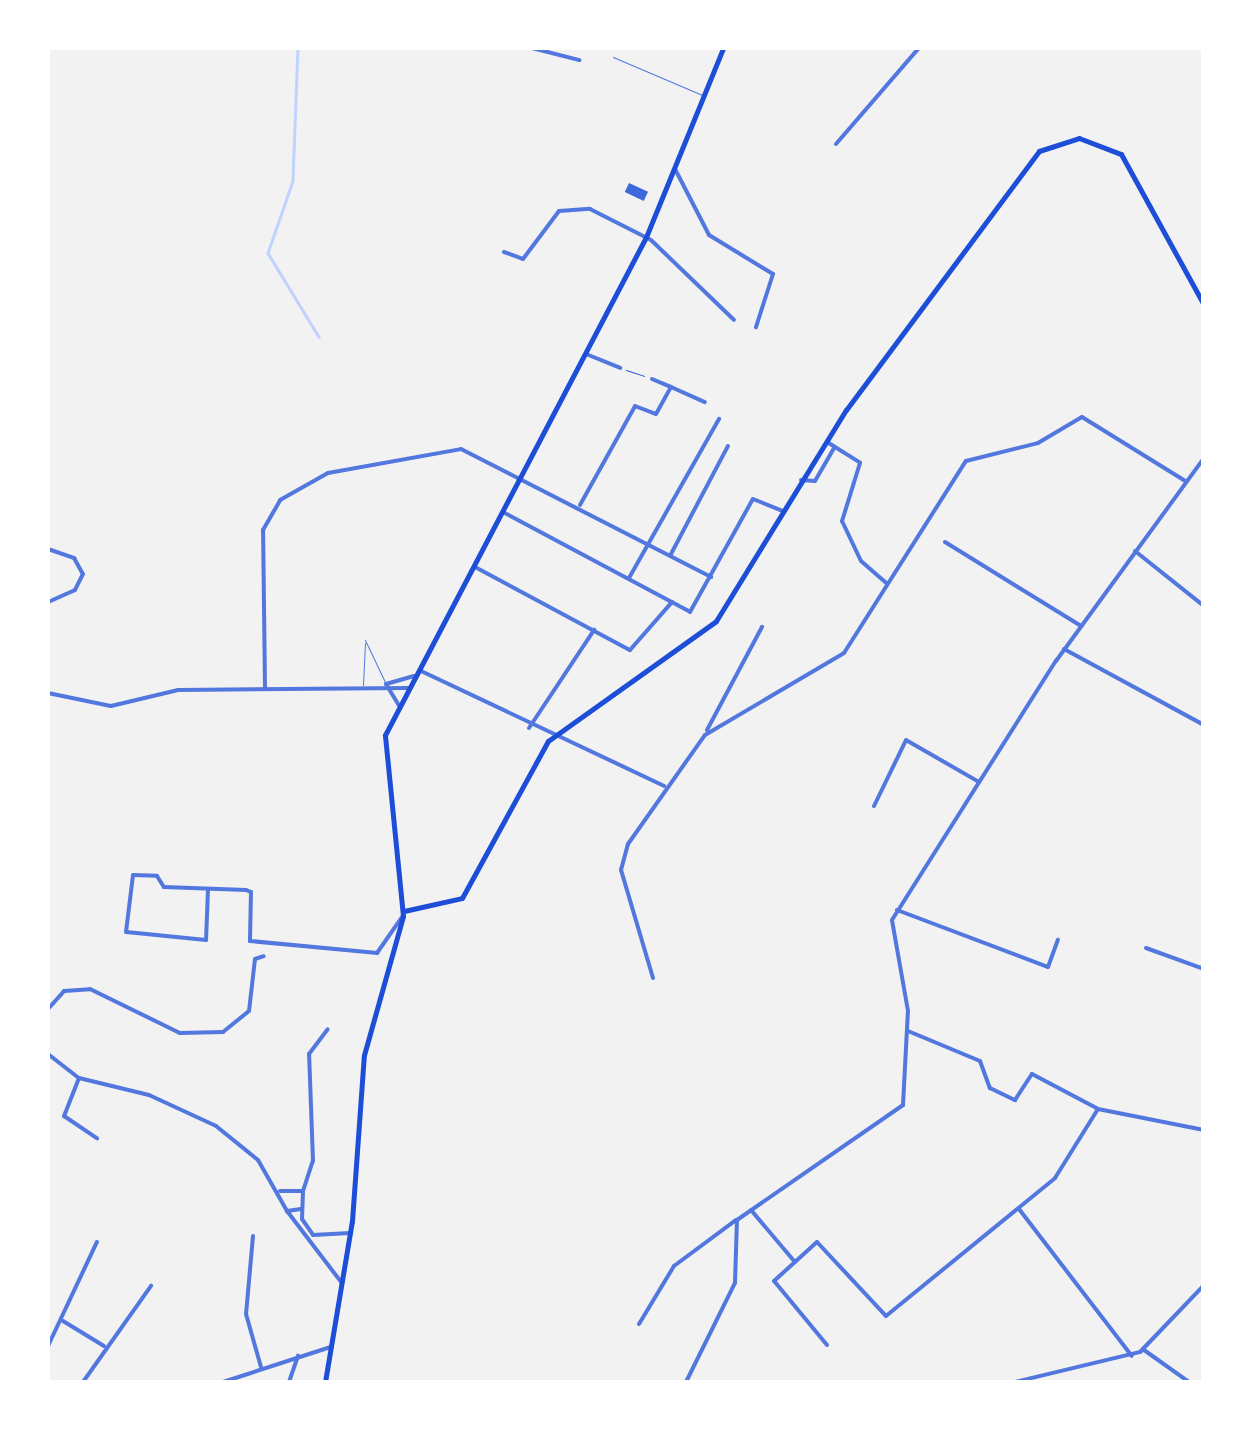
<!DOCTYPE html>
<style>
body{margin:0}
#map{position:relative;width:1251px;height:1430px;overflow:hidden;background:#f2f2f2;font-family:"DejaVu Sans",sans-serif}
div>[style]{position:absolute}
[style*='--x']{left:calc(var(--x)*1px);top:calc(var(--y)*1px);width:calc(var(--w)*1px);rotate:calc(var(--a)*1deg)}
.stream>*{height:2.5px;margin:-1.25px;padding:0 1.25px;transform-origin:1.25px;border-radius:1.25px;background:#bfd3fe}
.building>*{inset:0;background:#3d67dc;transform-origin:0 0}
.path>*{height:1px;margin:-0.5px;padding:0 0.5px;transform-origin:0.5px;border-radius:0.5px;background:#1d4ed8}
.service>*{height:1px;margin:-0.5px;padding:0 0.5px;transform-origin:0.5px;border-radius:0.5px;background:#5277de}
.minor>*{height:4px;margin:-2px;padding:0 2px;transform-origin:2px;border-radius:2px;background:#5277de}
.tertiary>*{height:4px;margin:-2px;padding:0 2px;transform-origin:2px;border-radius:2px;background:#5277de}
.secondary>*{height:5px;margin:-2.5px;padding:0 2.5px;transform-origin:2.5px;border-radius:2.5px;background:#1d4ed8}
span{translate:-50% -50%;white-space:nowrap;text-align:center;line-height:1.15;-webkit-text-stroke:9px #fff;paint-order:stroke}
.frame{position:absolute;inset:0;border:50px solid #fff;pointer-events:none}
</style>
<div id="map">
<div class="stream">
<i style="--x:298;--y:48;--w:133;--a:92.2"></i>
<i style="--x:293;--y:181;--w:76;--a:109.1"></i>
<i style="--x:268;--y:253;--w:98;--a:58.7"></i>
</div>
<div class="building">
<i style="left:629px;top:183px;width:21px;height:10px;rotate:25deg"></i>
</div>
<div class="path">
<i style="--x:626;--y:370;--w:19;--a:18"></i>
</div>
<div class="service">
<i style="--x:613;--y:57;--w:97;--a:23.1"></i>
<i style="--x:365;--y:640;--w:47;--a:64.5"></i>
<i style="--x:363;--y:685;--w:42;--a:-87.3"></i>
</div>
<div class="minor">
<i style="--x:532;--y:48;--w:49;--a:14.3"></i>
<i style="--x:836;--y:144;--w:127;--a:-49.2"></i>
<i style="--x:675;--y:169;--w:74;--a:62.7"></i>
<i style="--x:709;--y:235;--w:75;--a:31.4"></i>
<i style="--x:773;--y:274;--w:56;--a:107.8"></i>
<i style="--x:504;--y:252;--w:20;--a:20"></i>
<i style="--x:523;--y:259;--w:60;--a:-53.1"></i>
<i style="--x:559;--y:211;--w:31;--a:-4"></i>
<i style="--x:590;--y:209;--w:68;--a:26.9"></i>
<i style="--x:651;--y:240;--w:115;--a:43.9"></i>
<i style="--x:586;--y:354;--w:37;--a:22"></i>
<i style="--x:652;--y:379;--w:21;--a:23"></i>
<i style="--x:827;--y:442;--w:39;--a:32"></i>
<i style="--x:860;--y:463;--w:61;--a:107.2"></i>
<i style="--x:842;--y:521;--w:44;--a:64.6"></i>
<i style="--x:861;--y:561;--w:35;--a:41"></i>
<i style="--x:801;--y:480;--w:14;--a:4"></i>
<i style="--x:815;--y:481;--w:39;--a:-60"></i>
<i style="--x:580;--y:505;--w:113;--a:-60.9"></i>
<i style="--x:635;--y:406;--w:22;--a:21"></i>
<i style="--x:656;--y:414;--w:31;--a:-61"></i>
<i style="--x:671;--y:387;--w:37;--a:24"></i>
<i style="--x:503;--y:512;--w:212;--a:28.1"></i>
<i style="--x:690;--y:612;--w:129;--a:-60.9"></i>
<i style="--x:753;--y:499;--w:31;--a:22"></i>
<i style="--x:945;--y:542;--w:160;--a:31.7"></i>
<i style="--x:1135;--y:551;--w:88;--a:38.6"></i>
<i style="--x:671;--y:554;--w:122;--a:-62.2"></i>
<i style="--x:475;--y:567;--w:176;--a:28.2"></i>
<i style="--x:630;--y:650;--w:64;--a:-48.8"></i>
<i style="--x:629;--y:578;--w:183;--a:-60.5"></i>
<i style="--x:1064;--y:649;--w:159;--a:28.5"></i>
<i style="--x:421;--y:671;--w:269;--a:25.3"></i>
<i style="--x:265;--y:688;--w:158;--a:-90.7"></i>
<i style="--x:263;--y:530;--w:34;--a:-60"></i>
<i style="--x:280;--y:500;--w:55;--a:-29.4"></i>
<i style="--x:328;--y:473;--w:135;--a:-10.2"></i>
<i style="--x:461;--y:449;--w:281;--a:27.1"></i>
<i style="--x:529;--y:728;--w:118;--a:-56.4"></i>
<i style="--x:707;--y:730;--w:117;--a:-61.9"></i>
<i style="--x:874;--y:806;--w:73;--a:-64.1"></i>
<i style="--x:906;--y:740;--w:84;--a:29.9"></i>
<i style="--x:208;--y:889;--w:51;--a:92.2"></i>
<i style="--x:206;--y:940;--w:80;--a:-174.3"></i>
<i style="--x:126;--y:932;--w:57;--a:-83"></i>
<i style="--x:133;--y:875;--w:24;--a:2"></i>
<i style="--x:157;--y:876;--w:13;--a:58"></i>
<i style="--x:164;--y:887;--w:82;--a:2.1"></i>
<i style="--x:246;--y:890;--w:5;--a:22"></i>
<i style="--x:251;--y:892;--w:49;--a:91.2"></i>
<i style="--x:250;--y:941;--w:128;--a:5.4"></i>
<i style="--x:377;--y:953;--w:44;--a:-55.2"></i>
<i style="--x:897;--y:910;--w:161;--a:20.7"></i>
<i style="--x:1048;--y:967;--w:29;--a:-70"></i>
<i style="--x:1146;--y:948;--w:62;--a:19.9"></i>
<i style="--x:653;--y:978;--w:113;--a:-106.5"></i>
<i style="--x:621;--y:870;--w:27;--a:-75"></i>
<i style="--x:628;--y:844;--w:133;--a:-54.8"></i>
<i style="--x:705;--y:735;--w:161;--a:-30.5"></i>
<i style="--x:844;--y:653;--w:227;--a:-57.6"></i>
<i style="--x:966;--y:461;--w:74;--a:-14"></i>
<i style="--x:1038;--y:443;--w:51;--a:-30.6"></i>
<i style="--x:1082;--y:417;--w:123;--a:31.8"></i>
<i style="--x:48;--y:1009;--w:24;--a:-48"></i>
<i style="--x:64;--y:991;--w:26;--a:-4"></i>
<i style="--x:90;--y:989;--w:100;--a:26.1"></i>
<i style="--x:180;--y:1033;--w:43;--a:-1.3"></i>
<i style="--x:223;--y:1032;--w:33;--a:-39"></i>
<i style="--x:249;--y:1011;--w:52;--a:-83.4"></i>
<i style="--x:255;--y:959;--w:9;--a:-18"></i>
<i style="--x:908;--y:1031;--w:78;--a:22.6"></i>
<i style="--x:980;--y:1061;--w:29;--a:70"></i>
<i style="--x:990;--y:1088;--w:28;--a:26"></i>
<i style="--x:1015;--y:1100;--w:31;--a:-57"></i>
<i style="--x:1032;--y:1074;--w:75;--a:27.9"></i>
<i style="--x:1098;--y:1109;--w:108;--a:11.2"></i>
<i style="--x:48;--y:1054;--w:39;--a:38"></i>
<i style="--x:79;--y:1078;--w:72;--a:13.7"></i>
<i style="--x:149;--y:1095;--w:74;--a:24.8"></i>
<i style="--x:216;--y:1126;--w:54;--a:39"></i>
<i style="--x:258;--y:1160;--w:59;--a:60.4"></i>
<i style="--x:287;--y:1211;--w:14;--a:-8"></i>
<i style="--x:79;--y:1078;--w:41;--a:111.5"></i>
<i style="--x:64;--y:1116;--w:40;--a:34"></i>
<i style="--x:280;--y:1191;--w:23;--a:0"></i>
<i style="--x:303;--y:1191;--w:28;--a:92"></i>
<i style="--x:302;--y:1219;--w:19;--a:55"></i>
<i style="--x:313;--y:1235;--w:37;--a:-3"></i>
<i style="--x:303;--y:1191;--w:32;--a:-72"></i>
<i style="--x:313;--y:1161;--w:107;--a:-92.1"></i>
<i style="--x:309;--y:1054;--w:31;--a:-53"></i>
<i style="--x:1019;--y:1209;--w:185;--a:52.5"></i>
<i style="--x:751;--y:1210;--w:68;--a:49.8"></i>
<i style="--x:287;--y:1211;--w:89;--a:52.7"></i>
<i style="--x:253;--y:1236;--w:78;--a:95.1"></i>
<i style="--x:246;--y:1314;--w:55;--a:74.2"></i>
<i style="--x:63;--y:1321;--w:48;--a:31.4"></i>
<i style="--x:639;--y:1324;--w:68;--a:-58.9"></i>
<i style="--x:674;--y:1266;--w:77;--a:-36.6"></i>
<i style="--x:827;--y:1345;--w:83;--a:-129.6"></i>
<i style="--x:774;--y:1281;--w:58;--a:-42.2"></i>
<i style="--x:817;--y:1242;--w:101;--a:47"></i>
<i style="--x:886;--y:1316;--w:218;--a:-39.2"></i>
<i style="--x:1055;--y:1178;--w:81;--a:-58.1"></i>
<i style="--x:48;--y:1346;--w:115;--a:-64.8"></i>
<i style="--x:1144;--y:1350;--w:55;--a:35.4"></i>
<i style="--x:83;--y:1382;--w:118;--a:-54.7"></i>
<i style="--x:223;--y:1382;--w:114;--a:-18"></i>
<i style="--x:289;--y:1382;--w:28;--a:-71"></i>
<i style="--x:686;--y:1382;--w:110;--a:-63.7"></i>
<i style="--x:735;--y:1283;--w:63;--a:-88.2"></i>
<i style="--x:737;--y:1220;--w:202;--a:-34.7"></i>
<i style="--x:903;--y:1105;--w:94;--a:-87"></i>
<i style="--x:908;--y:1011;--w:92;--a:-100"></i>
<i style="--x:892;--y:920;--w:307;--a:-57.7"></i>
<i style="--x:1056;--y:661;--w:251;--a:-53.9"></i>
<i style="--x:1015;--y:1382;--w:129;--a:-13.5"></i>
<i style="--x:1140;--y:1352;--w:93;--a:-46.3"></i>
</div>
<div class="tertiary">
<i style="--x:48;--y:549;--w:28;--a:19"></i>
<i style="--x:74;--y:558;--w:18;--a:61"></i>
<i style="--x:83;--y:574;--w:18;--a:117"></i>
<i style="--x:75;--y:590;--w:30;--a:156"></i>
<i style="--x:386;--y:684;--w:29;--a:-16"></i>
<i style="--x:386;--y:684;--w:26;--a:59"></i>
<i style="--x:48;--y:693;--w:64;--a:11.7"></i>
<i style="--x:111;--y:706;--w:69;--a:-13.4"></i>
<i style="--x:178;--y:690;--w:230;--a:-0.5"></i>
</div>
<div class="secondary">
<i style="--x:404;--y:911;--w:59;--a:-12.6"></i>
<i style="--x:462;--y:898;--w:179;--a:-61.3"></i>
<i style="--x:548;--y:741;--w:206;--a:-35.5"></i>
<i style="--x:716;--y:621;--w:248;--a:-58.4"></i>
<i style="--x:846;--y:410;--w:323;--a:-53.3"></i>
<i style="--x:1039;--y:151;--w:42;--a:-18"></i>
<i style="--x:1079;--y:138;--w:45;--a:20.9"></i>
<i style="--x:1121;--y:154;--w:172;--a:61.2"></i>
<i style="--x:325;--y:1382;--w:163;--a:-80.5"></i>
<i style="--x:352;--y:1221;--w:166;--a:-85.9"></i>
<i style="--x:364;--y:1055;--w:144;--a:-74.3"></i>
<i style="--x:403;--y:916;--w:182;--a:-95.7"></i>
<i style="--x:385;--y:735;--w:562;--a:-62.34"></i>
<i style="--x:646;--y:237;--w:204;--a:-67.8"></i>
</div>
<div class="frame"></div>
</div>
